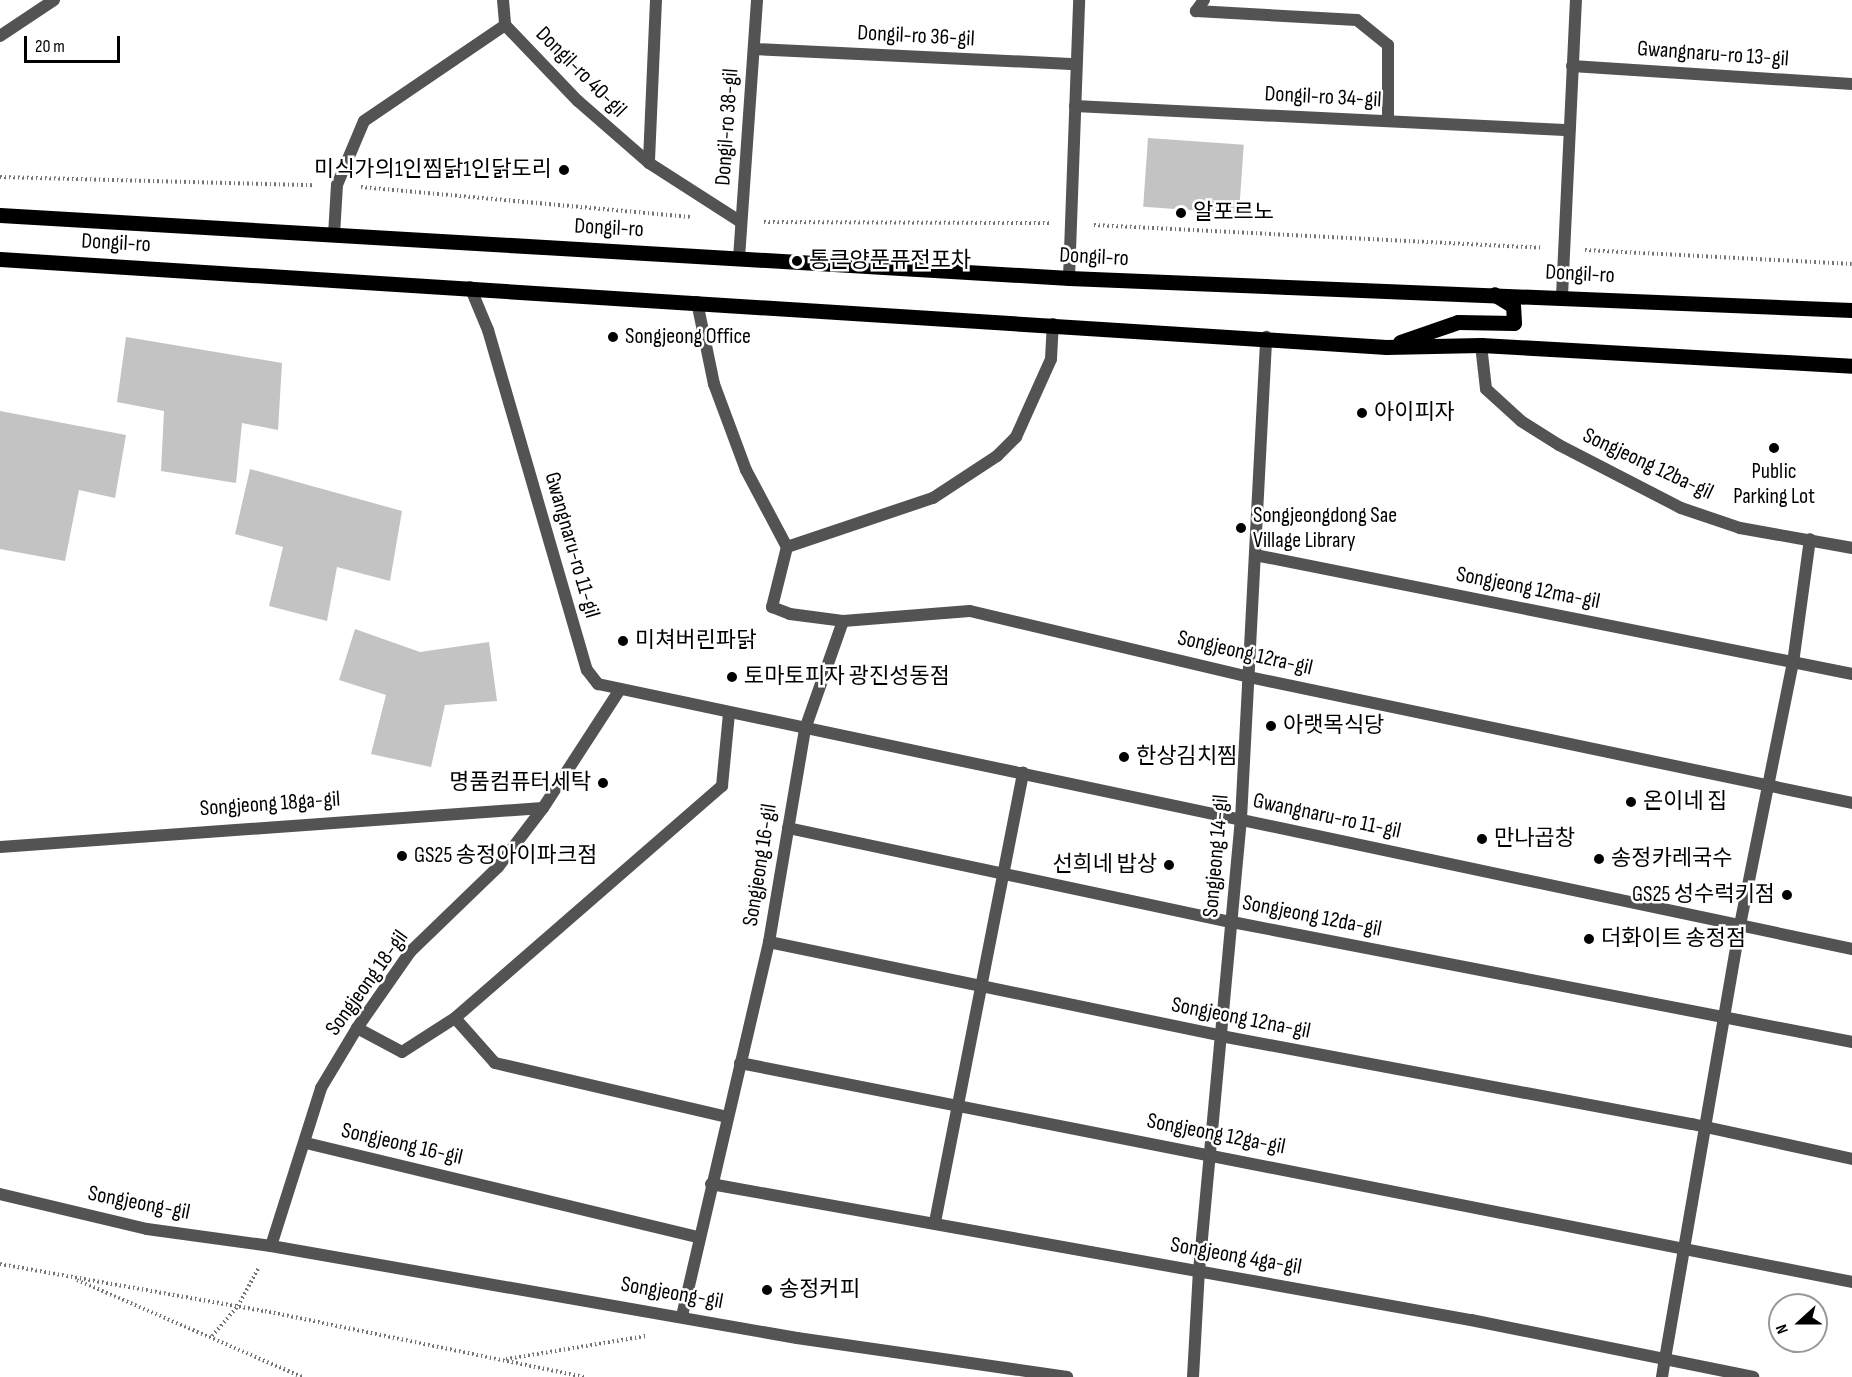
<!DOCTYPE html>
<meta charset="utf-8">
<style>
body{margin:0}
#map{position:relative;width:1852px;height:1377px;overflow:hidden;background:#fff;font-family:"Sofia Sans Condensed","Noto Sans KR",sans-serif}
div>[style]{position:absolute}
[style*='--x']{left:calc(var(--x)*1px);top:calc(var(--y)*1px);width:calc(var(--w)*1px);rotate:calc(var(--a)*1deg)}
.building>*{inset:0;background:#c3c3c3;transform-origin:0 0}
.path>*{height:4px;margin-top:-2px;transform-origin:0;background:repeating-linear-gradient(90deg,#757575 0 1.5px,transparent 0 4.5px)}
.service>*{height:12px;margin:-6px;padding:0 6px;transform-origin:6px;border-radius:6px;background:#535353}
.minor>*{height:12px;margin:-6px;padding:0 6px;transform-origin:6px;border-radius:6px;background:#535353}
.primary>*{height:15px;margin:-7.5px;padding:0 7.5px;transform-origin:7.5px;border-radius:7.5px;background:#000}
.dots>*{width:16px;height:16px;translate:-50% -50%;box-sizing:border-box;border:3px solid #fff;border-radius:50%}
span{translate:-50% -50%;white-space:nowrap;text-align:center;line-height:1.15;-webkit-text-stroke:5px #fff;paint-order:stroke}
.street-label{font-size:22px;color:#000}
.poi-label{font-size:22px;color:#000}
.right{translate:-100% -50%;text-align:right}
.left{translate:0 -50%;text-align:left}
.north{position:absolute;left:1768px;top:1293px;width:60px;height:60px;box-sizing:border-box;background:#fff;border:2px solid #999;border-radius:50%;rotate:249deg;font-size:16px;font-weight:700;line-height:24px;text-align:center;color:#000}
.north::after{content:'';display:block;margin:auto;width:21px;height:27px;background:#000;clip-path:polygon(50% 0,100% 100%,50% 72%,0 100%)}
.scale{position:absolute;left:24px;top:36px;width:96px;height:27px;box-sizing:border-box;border:3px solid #000;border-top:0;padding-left:8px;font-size:18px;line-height:21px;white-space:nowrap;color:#000;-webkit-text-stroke:4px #fff;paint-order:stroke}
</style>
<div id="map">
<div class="building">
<i style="left:1148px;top:138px;width:96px;height:69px;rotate:4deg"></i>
<i style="clip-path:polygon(126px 337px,282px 363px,278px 430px,242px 423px,236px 483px,161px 471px,164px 411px,117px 402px)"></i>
<i style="clip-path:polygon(0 411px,126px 435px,115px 498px,79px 490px,65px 561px,0 549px)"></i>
<i style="clip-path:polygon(250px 469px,402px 511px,390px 581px,337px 567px,327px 621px,269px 606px,283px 547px,235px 534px)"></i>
<i style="clip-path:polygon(355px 629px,420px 652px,489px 642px,497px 701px,445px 705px,431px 767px,371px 754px,386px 695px,339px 680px)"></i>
</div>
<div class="path">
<i style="--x:0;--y:177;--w:314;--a:1.5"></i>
<i style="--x:361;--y:187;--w:331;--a:5.2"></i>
<i style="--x:764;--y:222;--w:287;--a:0.2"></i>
<i style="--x:1094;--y:225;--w:449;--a:2.9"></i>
<i style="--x:1585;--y:250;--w:267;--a:3"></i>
<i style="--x:0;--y:1264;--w:269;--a:10.1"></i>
<i style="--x:265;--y:1311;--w:327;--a:11.7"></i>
<i style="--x:77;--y:1280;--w:245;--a:23.3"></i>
<i style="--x:212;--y:1336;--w:40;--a:-49"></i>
<i style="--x:238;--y:1306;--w:44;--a:-61.7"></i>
<i style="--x:506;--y:1359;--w:142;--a:-9.3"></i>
</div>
<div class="service">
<i style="--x:1662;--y:1377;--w:18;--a:-81"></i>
</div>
<div class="minor">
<i style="--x:503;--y:0;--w:25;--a:85"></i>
<i style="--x:505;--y:25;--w:105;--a:46.2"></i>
<i style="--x:578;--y:101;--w:94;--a:41.1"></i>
<i style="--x:656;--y:0;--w:163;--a:92.5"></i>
<i style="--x:649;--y:163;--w:109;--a:32.7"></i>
<i style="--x:1204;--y:0;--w:14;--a:126"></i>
<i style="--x:1196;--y:11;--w:161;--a:3.2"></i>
<i style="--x:1357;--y:20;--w:40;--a:39"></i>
<i style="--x:1388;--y:45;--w:76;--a:90"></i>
<i style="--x:0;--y:36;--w:65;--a:-33.7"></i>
<i style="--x:754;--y:49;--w:322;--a:2.7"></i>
<i style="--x:1572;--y:66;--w:281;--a:3.7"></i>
<i style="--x:1075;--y:106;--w:495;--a:2.8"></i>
<i style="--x:334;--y:235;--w:50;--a:-86.6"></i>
<i style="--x:337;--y:185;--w:69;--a:-67.1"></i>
<i style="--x:364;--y:121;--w:171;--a:-34.2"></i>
<i style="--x:739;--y:258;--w:259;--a:-86"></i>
<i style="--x:1069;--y:278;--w:278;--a:-87.9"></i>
<i style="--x:470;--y:287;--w:47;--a:67.3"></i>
<i style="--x:488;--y:330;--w:354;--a:73.8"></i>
<i style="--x:587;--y:670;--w:18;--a:52"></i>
<i style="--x:598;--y:684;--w:1282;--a:11.93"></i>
<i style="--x:1562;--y:296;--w:296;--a:-87.3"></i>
<i style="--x:697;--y:302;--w:84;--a:78.3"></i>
<i style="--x:714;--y:384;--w:92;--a:69.6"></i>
<i style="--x:746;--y:470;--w:87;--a:62"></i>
<i style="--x:787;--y:547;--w:154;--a:-18.6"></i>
<i style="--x:933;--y:498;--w:77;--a:-33.3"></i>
<i style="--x:997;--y:456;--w:27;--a:-45"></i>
<i style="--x:1016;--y:437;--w:85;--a:-65.8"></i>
<i style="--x:1051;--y:359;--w:35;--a:-87"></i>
<i style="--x:1481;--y:345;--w:44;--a:83.5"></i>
<i style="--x:1486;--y:389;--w:47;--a:42.4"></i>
<i style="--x:1521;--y:421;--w:45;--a:32.3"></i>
<i style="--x:1559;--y:445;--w:137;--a:27.3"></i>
<i style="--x:1681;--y:508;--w:62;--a:18.7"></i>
<i style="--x:1740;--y:528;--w:114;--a:10.1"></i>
<i style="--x:787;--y:547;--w:62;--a:104"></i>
<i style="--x:772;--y:607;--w:19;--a:21"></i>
<i style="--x:790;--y:614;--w:53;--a:7.5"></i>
<i style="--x:843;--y:621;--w:127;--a:-4.5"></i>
<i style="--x:970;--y:611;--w:287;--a:13.3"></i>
<i style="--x:1249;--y:677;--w:616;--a:11.8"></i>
<i style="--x:1255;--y:555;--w:609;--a:11.27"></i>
<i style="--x:788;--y:828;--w:454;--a:12"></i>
<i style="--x:1232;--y:922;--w:632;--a:10.95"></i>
<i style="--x:0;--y:847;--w:544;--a:-4.11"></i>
<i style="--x:769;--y:942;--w:462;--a:11.7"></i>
<i style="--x:1221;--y:1036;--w:479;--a:10.6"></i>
<i style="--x:1692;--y:1124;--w:164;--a:12.3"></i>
<i style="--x:455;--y:1018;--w:354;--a:-41"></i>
<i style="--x:722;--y:786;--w:73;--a:-84.5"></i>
<i style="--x:357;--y:1028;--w:51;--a:28.1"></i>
<i style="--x:402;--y:1052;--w:63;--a:-32.7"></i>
<i style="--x:455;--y:1018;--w:60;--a:48.4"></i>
<i style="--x:495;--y:1063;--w:238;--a:13.1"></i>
<i style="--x:740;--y:1063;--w:1133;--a:11.14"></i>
<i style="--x:306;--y:1143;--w:403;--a:13.5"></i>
<i style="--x:711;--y:1184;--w:772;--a:10.15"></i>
<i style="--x:1471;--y:1320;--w:288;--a:11.4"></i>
<i style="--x:0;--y:1194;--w:151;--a:13.4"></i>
<i style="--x:147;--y:1229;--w:125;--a:7.8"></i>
<i style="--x:271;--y:1246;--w:534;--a:9.92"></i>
<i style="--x:797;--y:1338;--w:273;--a:8.2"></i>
<i style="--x:935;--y:1222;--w:458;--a:-78.9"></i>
<i style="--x:271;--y:1246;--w:166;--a:-72.4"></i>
<i style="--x:321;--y:1088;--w:70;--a:-59"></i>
<i style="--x:357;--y:1028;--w:93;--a:-55.1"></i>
<i style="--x:410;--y:952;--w:122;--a:-44"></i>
<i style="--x:498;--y:867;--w:74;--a:-52.7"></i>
<i style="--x:543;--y:808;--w:140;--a:-57"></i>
<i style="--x:682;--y:1316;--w:384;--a:-76.9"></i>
<i style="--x:769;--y:942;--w:216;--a:-80.4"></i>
<i style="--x:805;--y:729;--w:114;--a:-70.6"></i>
<i style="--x:1665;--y:1359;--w:440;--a:-80.2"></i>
<i style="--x:1740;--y:925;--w:267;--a:-78.6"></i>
<i style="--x:1793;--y:663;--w:125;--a:-82.2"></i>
<i style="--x:1193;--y:1377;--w:106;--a:-86.8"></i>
<i style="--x:1199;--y:1271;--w:454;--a:-84.7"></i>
<i style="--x:1241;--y:819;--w:483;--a:-87"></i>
</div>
<div class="primary">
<i style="--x:0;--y:215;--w:1071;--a:3.37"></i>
<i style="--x:1069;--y:278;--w:784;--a:2.34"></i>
<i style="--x:0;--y:259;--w:1389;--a:3.63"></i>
<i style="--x:1386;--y:347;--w:95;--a:-1.2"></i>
<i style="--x:1481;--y:345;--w:372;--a:3.2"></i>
<i style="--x:1400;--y:342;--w:61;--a:-19"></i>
<i style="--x:1458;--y:322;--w:56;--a:1"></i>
<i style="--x:1514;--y:323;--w:17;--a:-93"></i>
<i style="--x:1513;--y:306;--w:22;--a:-148"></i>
</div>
<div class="dots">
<i style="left:564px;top:170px;background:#000"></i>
<i style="left:1181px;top:213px;background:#000"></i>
<i style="left:797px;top:261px;background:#000"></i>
<i style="left:613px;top:337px;background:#000"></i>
<i style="left:1362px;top:413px;background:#000"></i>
<i style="left:1774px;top:448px;background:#000"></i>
<i style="left:1241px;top:528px;background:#000"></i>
<i style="left:623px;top:641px;background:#000"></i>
<i style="left:732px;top:677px;background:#000"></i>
<i style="left:1271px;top:726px;background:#000"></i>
<i style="left:1124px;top:757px;background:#000"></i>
<i style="left:603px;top:783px;background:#000"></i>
<i style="left:1631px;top:802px;background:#000"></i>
<i style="left:1482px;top:839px;background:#000"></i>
<i style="left:402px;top:856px;background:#000"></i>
<i style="left:1599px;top:859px;background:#000"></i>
<i style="left:1169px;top:865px;background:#000"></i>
<i style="left:1787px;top:895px;background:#000"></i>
<i style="left:1589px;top:939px;background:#000"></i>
<i style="left:767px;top:1290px;background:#000"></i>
</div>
<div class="street-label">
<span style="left:916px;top:36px;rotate:3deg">Dongil-ro 36-gil</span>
<span style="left:1713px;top:54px;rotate:4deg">Gwangnaru-ro 13-gil</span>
<span style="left:581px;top:72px;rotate:45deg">Dongil-ro 40-gil</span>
<span style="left:1323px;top:97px;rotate:3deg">Dongil-ro 34-gil</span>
<span style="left:727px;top:127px;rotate:-86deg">Dongil-ro 38-gil</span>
<span style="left:609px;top:228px;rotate:3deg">Dongil-ro</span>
<span style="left:116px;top:243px;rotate:3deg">Dongil-ro</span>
<span style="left:1094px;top:257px;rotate:3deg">Dongil-ro</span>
<span style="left:1580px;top:274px;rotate:3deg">Dongil-ro</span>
<span style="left:1648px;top:464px;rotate:25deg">Songjeong 12ba-gil</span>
<span style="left:572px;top:545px;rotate:74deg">Gwangnaru-ro 11-gil</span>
<span style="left:1528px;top:588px;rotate:11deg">Songjeong 12ma-gil</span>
<span style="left:1245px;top:653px;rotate:13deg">Songjeong 12ra-gil</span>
<span style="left:270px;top:804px;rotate:-4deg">Songjeong 18ga-gil</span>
<span style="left:1327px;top:816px;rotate:12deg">Gwangnaru-ro 11-gil</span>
<span style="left:1216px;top:856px;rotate:-85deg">Songjeong 14-gil</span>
<span style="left:760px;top:865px;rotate:-81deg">Songjeong 16-gil</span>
<span style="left:1312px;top:916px;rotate:11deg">Songjeong 12da-gil</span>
<span style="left:367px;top:983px;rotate:-54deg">Songjeong 18-gil</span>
<span style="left:1241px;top:1018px;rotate:11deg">Songjeong 12na-gil</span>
<span style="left:1216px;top:1134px;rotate:11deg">Songjeong 12ga-gil</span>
<span style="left:402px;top:1144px;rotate:13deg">Songjeong 16-gil</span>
<span style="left:139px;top:1203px;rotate:11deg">Songjeong-gil</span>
<span style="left:1236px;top:1256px;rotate:10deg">Songjeong 4ga-gil</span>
<span style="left:672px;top:1293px;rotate:10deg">Songjeong-gil</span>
</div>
<div class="poi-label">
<span class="right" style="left:552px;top:170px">미식가의1인찜닭1인닭도리</span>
<span class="left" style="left:1193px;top:213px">알포르노</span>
<span class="left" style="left:809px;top:261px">통큰양푼퓨전포차</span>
<span class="left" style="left:625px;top:337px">Songjeong Office</span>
<span class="left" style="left:1374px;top:413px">아이피자</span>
<span style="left:1774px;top:484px">Public<br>Parking Lot</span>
<span class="left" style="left:1253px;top:528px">Songjeongdong Sae<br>Village Library</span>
<span class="left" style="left:635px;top:641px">미쳐버린파닭</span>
<span class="left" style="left:744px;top:677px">토마토피자 광진성동점</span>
<span class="left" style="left:1283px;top:726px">아랫목식당</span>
<span class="left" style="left:1136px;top:757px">한상김치찜</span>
<span class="right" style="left:591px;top:783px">명품컴퓨터세탁</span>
<span class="left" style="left:1643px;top:802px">온이네 집</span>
<span class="left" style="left:1494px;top:839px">만나곱창</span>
<span class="left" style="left:414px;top:856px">GS25 송정아이파크점</span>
<span class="left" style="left:1611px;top:859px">송정카레국수</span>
<span class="right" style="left:1157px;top:865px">선희네 밥상</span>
<span class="right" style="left:1775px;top:895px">GS25 성수럭키점</span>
<span class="left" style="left:1601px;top:939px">더화이트 송정점</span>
<span class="left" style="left:779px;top:1290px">송정커피</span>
</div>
<div class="north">N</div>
<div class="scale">20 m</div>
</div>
